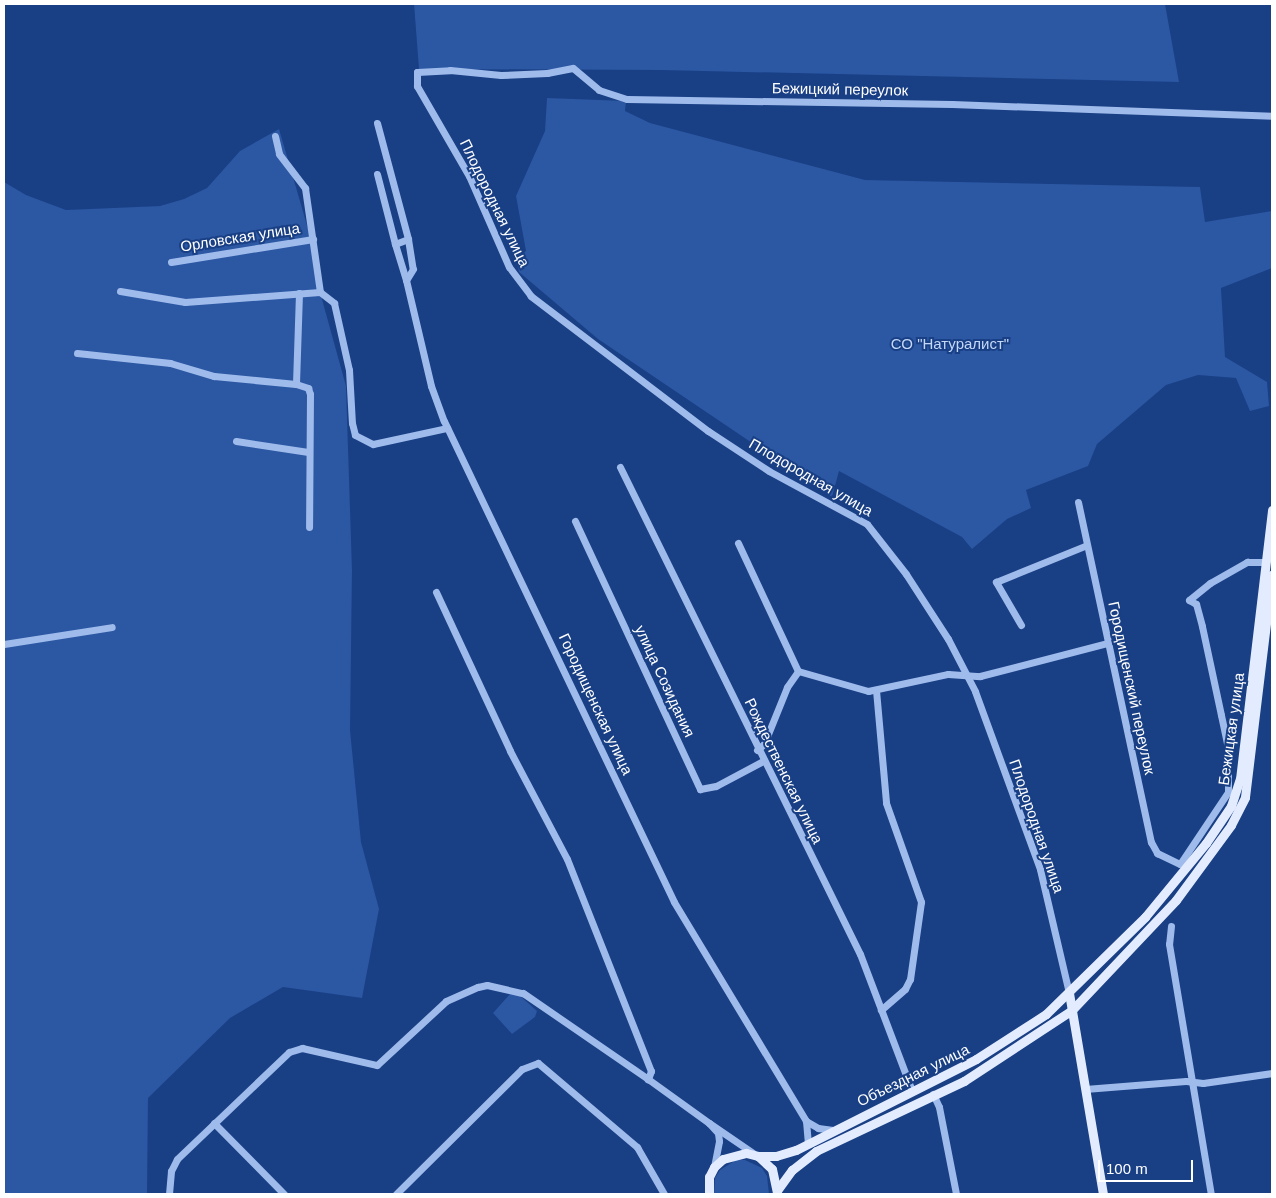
<!DOCTYPE html>
<meta charset="utf-8">
<style>
body{margin:0}
#map{position:relative;width:1276px;height:1198px;overflow:hidden;background:#193f85;font-family:Arial,sans-serif}
div>[style]{position:absolute}
[style*='--x']{left:calc(var(--x)*1px);top:calc(var(--y)*1px);width:calc(var(--w)*1px);rotate:calc(var(--a)*1deg)}
.green>*{inset:0;background:#2b57a3}
.minor>*{height:7px;margin:-3.5px;padding:0 3.5px;transform-origin:3.5px;border-radius:3.5px;background:#9ebbec}
.major>*{height:9px;margin:-4.5px;padding:0 4.5px;transform-origin:4.5px;border-radius:4.5px;background:#e3ecff}
span{translate:-50% -50%;white-space:nowrap;text-align:center;line-height:1.15;-webkit-text-stroke:4px #193f85;paint-order:stroke}
.street-label{font-size:15px;color:#fff}
.park-label{font-size:15px;color:#c3d7f9}
.frame{position:absolute;inset:0;border:5px solid #fff;pointer-events:none}
.scale{position:absolute;left:1098px;top:1160px;width:95px;height:22px;box-sizing:border-box;border:2px solid #fff;border-top:0;padding-left:6px;font-size:15px;line-height:18px;white-space:nowrap;color:#fff;-webkit-text-stroke:4px #193f85;paint-order:stroke}
</style>
<div id="map">
<div class="green">
<i style="clip-path:polygon(414px 4px,1165px 4px,1179px 82px,661px 70px,419px 69px)"></i>
<i style="clip-path:polygon(547px 98px,626px 101px,625px 111px,650px 123px,865px 180px,1200px 187px,1205px 222px,1272px 211px,1272px 268px,1221px 288px,1225px 357px,1267px 382px,1269px 406px,1250px 411px,1236px 378px,1198px 375px,1166px 385px,1097px 444px,1088px 466px,1026px 490px,1031px 508px,1007px 519px,972px 549px,962px 537px,839px 471px,832px 497px,598px 339px,519px 272px,516px 258px,526px 251px,516px 196px,545px 131px)"></i>
<i style="clip-path:polygon(279px 129px,311px 239px,320px 292px,346px 386px,352px 570px,350px 730px,361px 842px,379px 909px,362px 998px,283px 987px,230px 1018px,148px 1098px,147px 1194px,4px 1194px,4px 182px,26px 195px,66px 210px,160px 206px,184px 199px,207px 188px,240px 151px)"></i>
<i style="clip-path:polygon(511px 993px,518px 994px,537px 1011px,535px 1017px,512px 1034px,493px 1013px)"></i>
<i style="clip-path:polygon(736px 1160px,745px 1160px,762px 1168px,767px 1176px,769px 1194px,714px 1194px,715px 1178px,720px 1170px)"></i>
</div>
<div class="minor">
<i style="--x:377;--y:123;--w:120;--a:75"></i>
<i style="--x:275;--y:136;--w:18;--a:77"></i>
<i style="--x:279;--y:154;--w:43;--a:52.6"></i>
<i style="--x:305;--y:188;--w:105;--a:81.8"></i>
<i style="--x:377;--y:174;--w:72;--a:75.6"></i>
<i style="--x:171;--y:262;--w:144;--a:-9.2"></i>
<i style="--x:406;--y:280;--w:38;--a:-107"></i>
<i style="--x:395;--y:244;--w:14;--a:-21"></i>
<i style="--x:408;--y:239;--w:30;--a:81"></i>
<i style="--x:413;--y:269;--w:13;--a:122"></i>
<i style="--x:406;--y:280;--w:109;--a:76.7"></i>
<i style="--x:431;--y:386;--w:37;--a:70"></i>
<i style="--x:444;--y:421;--w:533;--a:64.44"></i>
<i style="--x:674;--y:902;--w:256;--a:58.9"></i>
<i style="--x:806;--y:1121;--w:23;--a:85"></i>
<i style="--x:120;--y:291;--w:66;--a:9.6"></i>
<i style="--x:185;--y:302;--w:135;--a:-4.2"></i>
<i style="--x:320;--y:292;--w:18;--a:38"></i>
<i style="--x:334;--y:303;--w:69;--a:77.4"></i>
<i style="--x:349;--y:370;--w:53;--a:86.8"></i>
<i style="--x:352;--y:423;--w:12;--a:76"></i>
<i style="--x:355;--y:435;--w:20;--a:27"></i>
<i style="--x:373;--y:444;--w:76;--a:-12.2"></i>
<i style="--x:299;--y:293;--w:91;--a:91.9"></i>
<i style="--x:296;--y:384;--w:13;--a:18"></i>
<i style="--x:308;--y:388;--w:6;--a:72"></i>
<i style="--x:310;--y:394;--w:133;--a:90.4"></i>
<i style="--x:77;--y:353;--w:94;--a:6.1"></i>
<i style="--x:170;--y:363;--w:46;--a:16.5"></i>
<i style="--x:214;--y:376;--w:82;--a:5.6"></i>
<i style="--x:236;--y:441;--w:73;--a:8.7"></i>
<i style="--x:620;--y:467;--w:543;--a:63.77"></i>
<i style="--x:860;--y:954;--w:147;--a:69.2"></i>
<i style="--x:1078;--y:502;--w:348;--a:77.9"></i>
<i style="--x:1151;--y:842;--w:13;--a:61"></i>
<i style="--x:1157;--y:853;--w:25;--a:26"></i>
<i style="--x:1180;--y:864;--w:87;--a:-56.3"></i>
<i style="--x:1228;--y:792;--w:44;--a:-90"></i>
<i style="--x:1228;--y:748;--w:34;--a:-102"></i>
<i style="--x:1221;--y:715;--w:91;--a:-102.1"></i>
<i style="--x:1202;--y:626;--w:23;--a:-105"></i>
<i style="--x:1196;--y:604;--w:8;--a:-150"></i>
<i style="--x:1189;--y:600;--w:27;--a:-39"></i>
<i style="--x:1210;--y:583;--w:43;--a:-29.6"></i>
<i style="--x:1247;--y:562;--w:19;--a:0"></i>
<i style="--x:575;--y:521;--w:296;--a:65"></i>
<i style="--x:700;--y:789;--w:16;--a:-11"></i>
<i style="--x:716;--y:786;--w:53;--a:-28"></i>
<i style="--x:738;--y:543;--w:141;--a:64.9"></i>
<i style="--x:436;--y:592;--w:175;--a:65"></i>
<i style="--x:510;--y:751;--w:122;--a:62.2"></i>
<i style="--x:567;--y:859;--w:228;--a:68.4"></i>
<i style="--x:651;--y:1071;--w:9;--a:111"></i>
<i style="--x:648;--y:1079;--w:75;--a:35.8"></i>
<i style="--x:1021;--y:625;--w:50;--a:-120.2"></i>
<i style="--x:996;--y:582;--w:98;--a:-22.1"></i>
<i style="--x:4;--y:644;--w:109;--a:-8.9"></i>
<i style="--x:798;--y:671;--w:73;--a:15.9"></i>
<i style="--x:868;--y:691;--w:82;--a:-12"></i>
<i style="--x:948;--y:674;--w:32;--a:4"></i>
<i style="--x:980;--y:676;--w:132;--a:-14.5"></i>
<i style="--x:876;--y:690;--w:113;--a:84.9"></i>
<i style="--x:886;--y:803;--w:105;--a:70.5"></i>
<i style="--x:921;--y:902;--w:78;--a:98.1"></i>
<i style="--x:910;--y:979;--w:11;--a:117"></i>
<i style="--x:905;--y:989;--w:32;--a:139"></i>
<i style="--x:757;--y:750;--w:9;--a:-41"></i>
<i style="--x:764;--y:744;--w:61;--a:-68"></i>
<i style="--x:787;--y:687;--w:19;--a:-55"></i>
<i style="--x:1171;--y:926;--w:18;--a:96"></i>
<i style="--x:1169;--y:944;--w:254;--a:80.5"></i>
<i style="--x:1069;--y:993;--w:127;--a:-103.2"></i>
<i style="--x:1040;--y:869;--w:189;--a:-110.1"></i>
<i style="--x:975;--y:691;--w:59;--a:-117.4"></i>
<i style="--x:948;--y:639;--w:77;--a:-122.9"></i>
<i style="--x:906;--y:574;--w:63;--a:-128"></i>
<i style="--x:867;--y:524;--w:111;--a:-151.6"></i>
<i style="--x:769;--y:471;--w:73;--a:-146.7"></i>
<i style="--x:708;--y:431;--w:223;--a:-142.7"></i>
<i style="--x:531;--y:296;--w:36;--a:-127"></i>
<i style="--x:509;--y:267;--w:99;--a:-113.7"></i>
<i style="--x:469;--y:176;--w:104;--a:-120"></i>
<i style="--x:417;--y:86;--w:14;--a:-90"></i>
<i style="--x:417;--y:72;--w:33;--a:-3"></i>
<i style="--x:450;--y:70;--w:51;--a:5.6"></i>
<i style="--x:501;--y:75;--w:46;--a:-2.5"></i>
<i style="--x:547;--y:73;--w:26;--a:-11"></i>
<i style="--x:573;--y:68;--w:34;--a:40"></i>
<i style="--x:599;--y:90;--w:29;--a:18"></i>
<i style="--x:627;--y:99;--w:325;--a:0.9"></i>
<i style="--x:952;--y:104;--w:320;--a:2.1"></i>
<i style="--x:1085;--y:1089;--w:101;--a:-4.5"></i>
<i style="--x:1186;--y:1081;--w:17;--a:7"></i>
<i style="--x:1203;--y:1083;--w:70;--a:-8.2"></i>
<i style="--x:933;--y:1094;--w:14;--a:65"></i>
<i style="--x:939;--y:1107;--w:89;--a:78.9"></i>
<i style="--x:806;--y:1121;--w:14;--a:30"></i>
<i style="--x:818;--y:1128;--w:15;--a:8"></i>
<i style="--x:214;--y:1123;--w:100;--a:45.4"></i>
<i style="--x:714;--y:1167;--w:26;--a:-79"></i>
<i style="--x:719;--y:1141;--w:8;--a:-97"></i>
<i style="--x:718;--y:1133;--w:13;--a:-132"></i>
<i style="--x:709;--y:1123;--w:53;--a:34.3"></i>
<i style="--x:169;--y:1194;--w:23;--a:-85"></i>
<i style="--x:171;--y:1171;--w:13;--a:-63"></i>
<i style="--x:177;--y:1159;--w:155;--a:-43.7"></i>
<i style="--x:289;--y:1052;--w:14;--a:-17"></i>
<i style="--x:302;--y:1048;--w:77;--a:12.8"></i>
<i style="--x:377;--y:1065;--w:94;--a:-42.8"></i>
<i style="--x:446;--y:1001;--w:35;--a:-24"></i>
<i style="--x:478;--y:987;--w:9;--a:-13"></i>
<i style="--x:487;--y:985;--w:37;--a:13"></i>
<i style="--x:523;--y:993;--w:152;--a:34.5"></i>
<i style="--x:396;--y:1194;--w:177;--a:-44.8"></i>
<i style="--x:522;--y:1069;--w:17;--a:-21"></i>
<i style="--x:538;--y:1063;--w:130;--a:40.3"></i>
<i style="--x:637;--y:1147;--w:54;--a:60.1"></i>
</div>
<div class="major">
<i style="--x:1069;--y:993;--w:204;--a:80.4"></i>
<i style="--x:758;--y:1156;--w:18;--a:0"></i>
<i style="--x:776;--y:1156;--w:21;--a:-17"></i>
<i style="--x:796;--y:1150;--w:202;--a:-26.8"></i>
<i style="--x:976;--y:1059;--w:83;--a:-32.7"></i>
<i style="--x:1046;--y:1014;--w:139;--a:-44.4"></i>
<i style="--x:1145;--y:917;--w:96;--a:-50.5"></i>
<i style="--x:1206;--y:843;--w:45;--a:-56"></i>
<i style="--x:1231;--y:806;--w:28;--a:-72"></i>
<i style="--x:1240;--y:779;--w:271;--a:-83.2"></i>
<i style="--x:778;--y:1189;--w:24;--a:-54"></i>
<i style="--x:792;--y:1170;--w:31;--a:-38"></i>
<i style="--x:816;--y:1151;--w:164;--a:-25.3"></i>
<i style="--x:964;--y:1081;--w:129;--a:-33.3"></i>
<i style="--x:1072;--y:1010;--w:151;--a:-46.6"></i>
<i style="--x:1176;--y:900;--w:93;--a:-53.7"></i>
<i style="--x:1231;--y:825;--w:31;--a:-63"></i>
<i style="--x:1245;--y:797;--w:224;--a:-83.1"></i>
<i style="--x:709;--y:1194;--w:17;--a:-90"></i>
<i style="--x:709;--y:1177;--w:11;--a:-63"></i>
<i style="--x:714;--y:1167;--w:12;--a:-42"></i>
<i style="--x:723;--y:1159;--w:24;--a:-15"></i>
<i style="--x:746;--y:1153;--w:12;--a:14"></i>
<i style="--x:758;--y:1156;--w:19;--a:43"></i>
<i style="--x:772;--y:1169;--w:24;--a:78"></i>
</div>
<div class="street-label">
<span style="left:840px;top:89px;rotate:1deg">Бежицкий переулок</span>
<span style="left:495px;top:203px;rotate:64deg">Плодородная улица</span>
<span style="left:240px;top:237px;rotate:-9deg">Орловская улица</span>
<span style="left:811px;top:477px;rotate:30deg">Плодородная улица</span>
<span style="left:665px;top:681px;rotate:65deg">улица Созидания</span>
<span style="left:1132px;top:688px;rotate:78deg">Городищенский переулок</span>
<span style="left:596px;top:704px;rotate:65deg">Городищенская улица</span>
<span style="left:1231px;top:729px;rotate:-82deg">Бежицкая улица</span>
<span style="left:784px;top:771px;rotate:64deg">Рождественская улица</span>
<span style="left:1037px;top:826px;rotate:71deg">Плодородная улица</span>
<span style="left:913px;top:1075px;rotate:-26deg">Объездная улица</span>
</div>
<div class="park-label">
<span style="left:950px;top:344px">СО "Натуралист"</span>
</div>
<div class="frame"></div>
<div class="scale">100 m</div>
</div>
